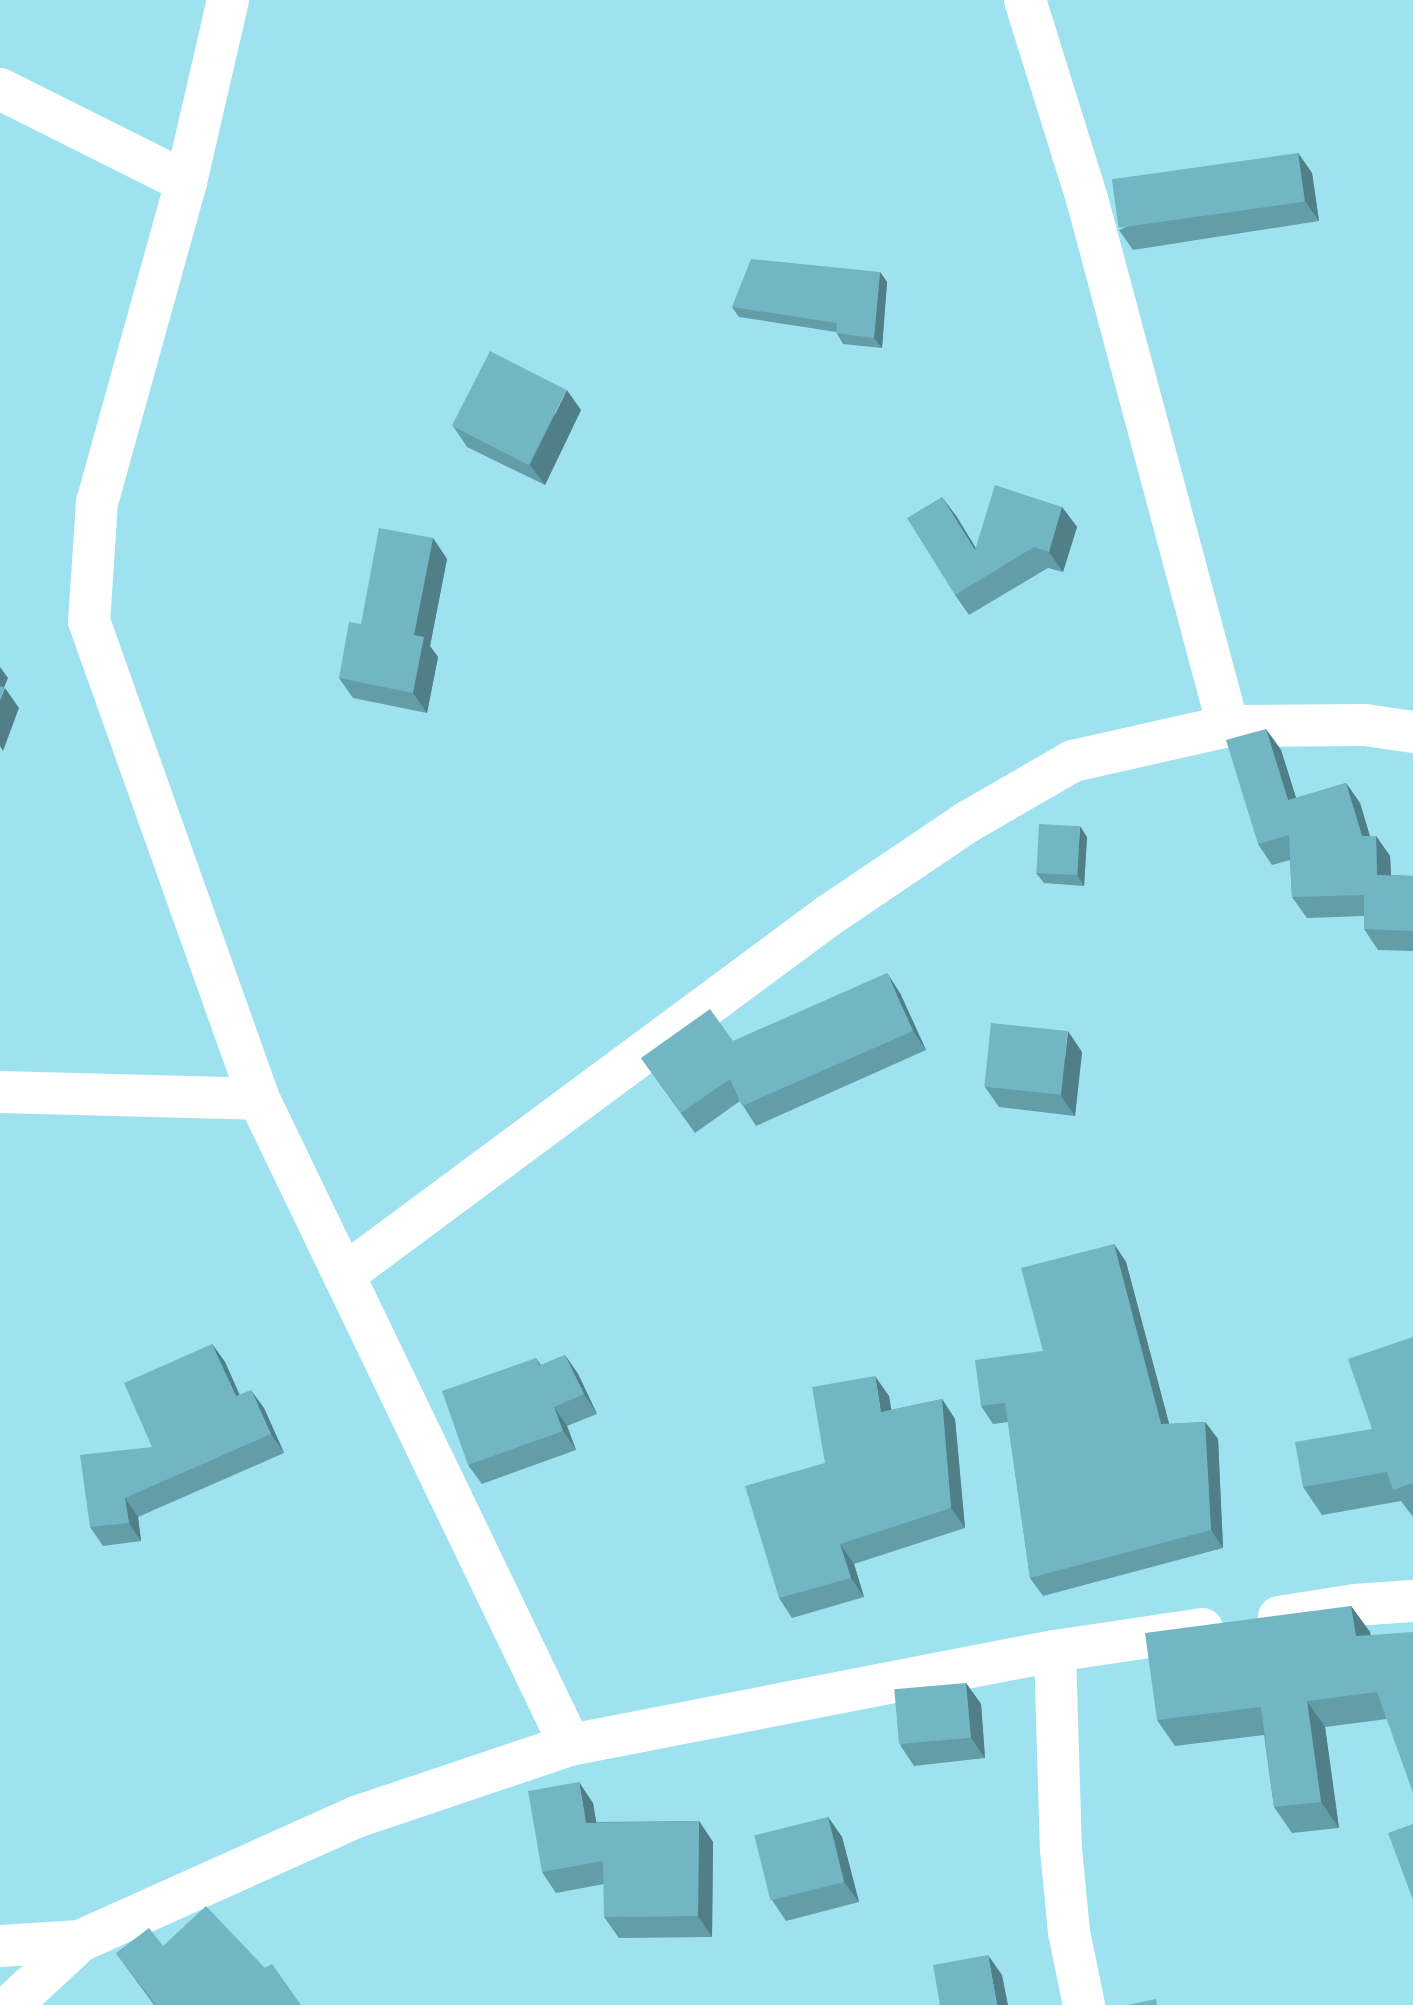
<!DOCTYPE html>
<style>
body{margin:0}
#map{position:relative;width:1413px;height:2005px;overflow:hidden;background:#9ee2f0;font-family:Lora,serif}
div>[style]{position:absolute}
[style*='--x']{left:calc(var(--x)*1px);top:calc(var(--y)*1px);width:calc(var(--w)*1px);rotate:calc(var(--a)*1deg)}
.street>*{height:42px;margin:-21px;padding:0 21px;transform-origin:21px;border-radius:21px;background:#fff}
.wall>*{inset:0;background:#639da8}
.shaded-wall>*{inset:0;background:#507f88}
.building>*{inset:0;background:#73b6c3;transform-origin:0 0}
span{translate:-50% -50%;white-space:nowrap;text-align:center;line-height:1.15;-webkit-text-stroke:6px #9ee2f0;paint-order:stroke}
</style>
<div id="map">
<div class="street">
<i style="--x:228;--y:0;--w:187;--a:103"></i>
<i style="--x:186;--y:182;--w:332;--a:105.5"></i>
<i style="--x:97;--y:502;--w:119;--a:93.8"></i>
<i style="--x:89;--y:621;--w:507;--a:70.42"></i>
<i style="--x:259;--y:1099;--w:717;--a:64.29"></i>
<i style="--x:1025;--y:0;--w:208;--a:72.7"></i>
<i style="--x:1087;--y:199;--w:546;--a:75.02"></i>
<i style="--x:0;--y:89;--w:208;--a:26.6"></i>
<i style="--x:0;--y:1092;--w:259;--a:1.5"></i>
<i style="--x:345;--y:1274;--w:601;--a:-36.55"></i>
<i style="--x:828;--y:916;--w:170;--a:-34"></i>
<i style="--x:969;--y:821;--w:120;--a:-30"></i>
<i style="--x:1073;--y:761;--w:159;--a:-12.7"></i>
<i style="--x:1228;--y:726;--w:137;--a:-0.4"></i>
<i style="--x:1365;--y:725;--w:49;--a:8.3"></i>
<i style="--x:1279;--y:1617;--w:77;--a:-9"></i>
<i style="--x:1355;--y:1605;--w:58;--a:-3.9"></i>
<i style="--x:1055;--y:1651;--w:198;--a:88.3"></i>
<i style="--x:1061;--y:1849;--w:83;--a:84.5"></i>
<i style="--x:1069;--y:1932;--w:75;--a:78.4"></i>
<i style="--x:0;--y:1946;--w:80;--a:-3.6"></i>
<i style="--x:11;--y:2005;--w:94;--a:-42.8"></i>
<i style="--x:80;--y:1941;--w:303;--a:-24.2"></i>
<i style="--x:356;--y:1817;--w:226;--a:-18.6"></i>
<i style="--x:570;--y:1745;--w:494;--a:-11"></i>
<i style="--x:1055;--y:1651;--w:149;--a:-8.5"></i>
</div>
<div class="wall">
<i style="clip-path:polygon(1298px 153px,1312px 173px,1319px 221px,1133px 250px,1119px 230px)"></i>
<i style="clip-path:polygon(880px 272px,887px 282px,882px 348px,843px 344px,836px 332px,739px 317px,732px 307px)"></i>
<i style="clip-path:polygon(581px 410px,545px 485px,467px 447px,453px 426px)"></i>
<i style="clip-path:polygon(942px 497px,976px 548px,1062px 507px,1077px 527px,1063px 572px,1048px 568px,969px 615px,955px 595px)"></i>
<i style="clip-path:polygon(433px 538px,447px 559px,430px 646px,438px 657px,427px 713px,353px 698px,339px 678px,361px 624px)"></i>
<i style="clip-path:polygon(1266px 729px,1281px 750px,1296px 798px,1346px 783px,1360px 803px,1370px 836px,1376px 836px,1390px 856px,1391px 875px,1413px 876px,1413px 951px,1378px 950px,1364px 929px,1364px 916px,1307px 918px,1292px 897px,1290px 860px,1272px 865px,1258px 844px)"></i>
<i style="clip-path:polygon(1087px 837px,1084px 886px,1044px 883px,1036px 873px)"></i>
<i style="clip-path:polygon(900px 993px,926px 1050px,756px 1126px,740px 1101px,695px 1133px,641px 1058px,733px 1041px)"></i>
<i style="clip-path:polygon(1082px 1052px,1075px 1116px,999px 1107px,985px 1087px)"></i>
<i style="clip-path:polygon(1114px 1244px,1126px 1262px,1169px 1424px,1205px 1422px,1218px 1439px,1223px 1548px,1043px 1596px,1030px 1578px,1008px 1422px,993px 1424px,981px 1406px,1043px 1351px)"></i>
<i style="clip-path:polygon(1413px 1337px,1413px 1517px,1401px 1501px,1322px 1515px,1303px 1487px,1372px 1429px)"></i>
<i style="clip-path:polygon(212px 1344px,225px 1362px,240px 1395px,264px 1408px,284px 1453px,138px 1517px,141px 1541px,103px 1546px,90px 1527px,152px 1447px)"></i>
<i style="clip-path:polygon(565px 1355px,578px 1374px,597px 1414px,567px 1426px,576px 1450px,482px 1484px,468px 1465px,536px 1358px,541px 1365px)"></i>
<i style="clip-path:polygon(889px 1396px,891px 1410px,942px 1399px,955px 1419px,965px 1528px,854px 1564px,864px 1597px,792px 1618px,779px 1598px,825px 1463px)"></i>
<i style="clip-path:polygon(1351px 1606px,1370px 1632px,1387px 1719px,1325px 1727px,1339px 1828px,1292px 1833px,1274px 1807px,1264px 1735px,1175px 1746px,1157px 1720px)"></i>
<i style="clip-path:polygon(966px 1683px,981px 1704px,985px 1758px,914px 1766px,900px 1745px)"></i>
<i style="clip-path:polygon(593px 1803px,596px 1822px,699px 1821px,713px 1842px,712px 1937px,619px 1938px,604px 1917px,604px 1884px,556px 1893px,542px 1872px)"></i>
<i style="clip-path:polygon(828px 1817px,842px 1837px,859px 1902px,786px 1921px,772px 1900px)"></i>
<i style="clip-path:polygon(163px 1946px,301px 2005px,154px 2005px,116px 1953px)"></i>
</div>
<div class="shaded-wall">
<i style="clip-path:polygon(1298px 153px,1312px 173px,1319px 221px,1305px 201px)"></i>
<i style="clip-path:polygon(880px 272px,887px 282px,882px 348px,874px 338px)"></i>
<i style="clip-path:polygon(567px 390px,581px 410px,545px 485px,530px 465px)"></i>
<i style="clip-path:polygon(942px 497px,957px 517px,989px 570px,975px 550px)"></i>
<i style="clip-path:polygon(1062px 507px,1077px 527px,1063px 572px,1049px 552px)"></i>
<i style="clip-path:polygon(433px 538px,447px 559px,430px 646px,438px 657px,427px 713px,413px 693px,414px 635px)"></i>
<i style="clip-path:polygon(0 667px,8px 678px,0 697px)"></i>
<i style="clip-path:polygon(5px 688px,19px 708px,3px 751px,0 746px,0 700px)"></i>
<i style="clip-path:polygon(1266px 729px,1281px 750px,1303px 820px,1288px 800px)"></i>
<i style="clip-path:polygon(1346px 783px,1360px 803px,1376px 857px,1362px 836px)"></i>
<i style="clip-path:polygon(1080px 826px,1087px 837px,1084px 886px,1077px 875px)"></i>
<i style="clip-path:polygon(1376px 836px,1390px 856px,1392px 895px,1377px 875px)"></i>
<i style="clip-path:polygon(887px 973px,900px 993px,926px 1050px,913px 1031px)"></i>
<i style="clip-path:polygon(1068px 1031px,1082px 1052px,1075px 1116px,1061px 1096px)"></i>
<i style="clip-path:polygon(1114px 1244px,1126px 1262px,1174px 1442px,1161px 1424px)"></i>
<i style="clip-path:polygon(212px 1344px,225px 1362px,248px 1415px,236px 1396px)"></i>
<i style="clip-path:polygon(565px 1355px,578px 1374px,597px 1414px,584px 1394px)"></i>
<i style="clip-path:polygon(875px 1376px,889px 1396px,895px 1431px,881px 1412px)"></i>
<i style="clip-path:polygon(251px 1390px,264px 1408px,284px 1453px,271px 1434px)"></i>
<i style="clip-path:polygon(942px 1399px,955px 1419px,965px 1528px,951px 1508px)"></i>
<i style="clip-path:polygon(554px 1407px,567px 1426px,576px 1450px,563px 1431px)"></i>
<i style="clip-path:polygon(1205px 1422px,1218px 1439px,1223px 1548px,1211px 1530px)"></i>
<i style="clip-path:polygon(125px 1498px,138px 1517px,141px 1541px,129px 1523px)"></i>
<i style="clip-path:polygon(840px 1544px,854px 1564px,864px 1597px,851px 1578px)"></i>
<i style="clip-path:polygon(1351px 1606px,1370px 1632px,1374px 1662px,1356px 1636px)"></i>
<i style="clip-path:polygon(966px 1683px,981px 1704px,985px 1758px,971px 1738px)"></i>
<i style="clip-path:polygon(1307px 1701px,1325px 1727px,1339px 1828px,1321px 1802px)"></i>
<i style="clip-path:polygon(579px 1782px,593px 1803px,600px 1843px,586px 1823px)"></i>
<i style="clip-path:polygon(828px 1817px,842px 1837px,859px 1902px,844px 1882px)"></i>
<i style="clip-path:polygon(699px 1821px,713px 1842px,712px 1937px,698px 1916px)"></i>
<i style="clip-path:polygon(988px 1955px,1002px 1975px,1008px 2005px,997px 2005px)"></i>
</div>
<div class="building">
<i style="left:1298px;top:153px;width:49px;height:188px;rotate:82deg"></i>
<i style="clip-path:polygon(751px 259px,880px 272px,874px 338px,836px 333px,837px 323px,732px 307px)"></i>
<i style="left:490px;top:351px;width:86px;height:84px;rotate:27deg"></i>
<i style="clip-path:polygon(995px 485px,1062px 507px,1049px 552px,1034px 547px,955px 595px,907px 518px,942px 497px,975px 550px)"></i>
<i style="clip-path:polygon(379px 528px,433px 538px,414px 635px,424px 637px,413px 693px,339px 678px,349px 622px,361px 624px)"></i>
<i style="clip-path:polygon(0 686px,5px 688px,0 700px)"></i>
<i style="clip-path:polygon(1266px 729px,1288px 800px,1346px 783px,1362px 836px,1376px 836px,1377px 875px,1413px 876px,1413px 931px,1364px 929px,1364px 895px,1292px 897px,1289px 835px,1258px 844px,1226px 740px)"></i>
<i style="left:1039px;top:824px;width:41px;height:49px;rotate:3deg"></i>
<i style="clip-path:polygon(887px 973px,913px 1031px,742px 1106px,730px 1079px,681px 1113px,641px 1058px,710px 1009px,733px 1041px)"></i>
<i style="left:991px;top:1023px;width:77px;height:64px;rotate:6deg"></i>
<i style="clip-path:polygon(1114px 1244px,1161px 1424px,1205px 1422px,1211px 1530px,1030px 1578px,1005px 1403px,981px 1406px,975px 1360px,1043px 1351px,1021px 1268px)"></i>
<i style="clip-path:polygon(1413px 1337px,1413px 1483px,1393px 1490px,1387px 1472px,1303px 1487px,1295px 1442px,1372px 1429px,1348px 1359px)"></i>
<i style="clip-path:polygon(212px 1344px,236px 1396px,251px 1390px,271px 1434px,125px 1498px,129px 1523px,90px 1527px,80px 1455px,152px 1447px,124px 1383px)"></i>
<i style="clip-path:polygon(565px 1355px,584px 1394px,554px 1407px,563px 1431px,468px 1465px,442px 1391px,536px 1358px,539px 1366px)"></i>
<i style="clip-path:polygon(875px 1376px,881px 1412px,942px 1399px,951px 1508px,840px 1544px,851px 1578px,779px 1598px,745px 1486px,825px 1463px,812px 1387px)"></i>
<i style="clip-path:polygon(1351px 1606px,1356px 1636px,1413px 1632px,1413px 1793px,1377px 1692px,1307px 1701px,1321px 1802px,1274px 1807px,1261px 1707px,1157px 1720px,1145px 1633px)"></i>
<i style="left:966px;top:1683px;width:55px;height:72px;rotate:85deg"></i>
<i style="clip-path:polygon(579px 1782px,586px 1823px,699px 1821px,698px 1916px,604px 1917px,603px 1861px,542px 1872px,528px 1791px)"></i>
<i style="left:828px;top:1817px;width:67px;height:76px;rotate:76deg"></i>
<i style="clip-path:polygon(1413px 1824px,1413px 1900px,1388px 1833px)"></i>
<i style="clip-path:polygon(206px 1906px,265px 1968px,272px 1964px,301px 2005px,156px 2005px,116px 1953px,149px 1928px,163px 1946px)"></i>
<i style="clip-path:polygon(988px 1955px,997px 2005px,940px 2005px,933px 1965px)"></i>
<i style="clip-path:polygon(1156px 1999px,1157px 2005px,1128px 2005px)"></i>
</div>
</div>
